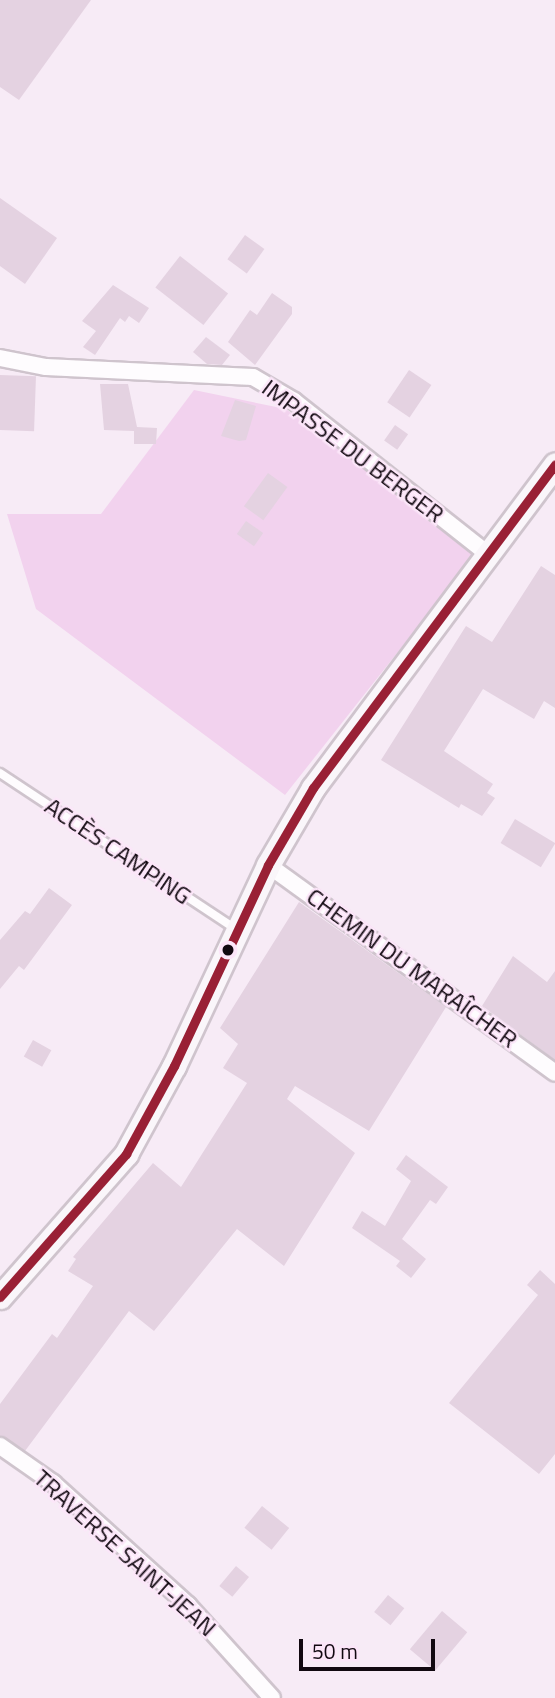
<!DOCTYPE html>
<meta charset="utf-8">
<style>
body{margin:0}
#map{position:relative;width:555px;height:1698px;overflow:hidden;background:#f7ebf6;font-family:"Titillium Web",sans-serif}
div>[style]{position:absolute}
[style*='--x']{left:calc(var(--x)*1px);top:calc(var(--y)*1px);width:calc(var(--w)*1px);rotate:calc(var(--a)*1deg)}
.green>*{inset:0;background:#f2d2ee}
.building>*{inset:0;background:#e4d2e1;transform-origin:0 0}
.roads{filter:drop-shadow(2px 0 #cfc4cd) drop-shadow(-2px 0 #cfc4cd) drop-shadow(0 2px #cfc4cd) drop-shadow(0 -2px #cfc4cd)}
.service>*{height:8px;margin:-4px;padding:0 4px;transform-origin:4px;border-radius:4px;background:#fefcfe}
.minor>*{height:16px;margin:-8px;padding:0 8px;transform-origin:8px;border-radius:8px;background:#fefcfe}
.secondary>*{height:23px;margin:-11.5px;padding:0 11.5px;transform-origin:11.5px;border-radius:11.5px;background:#faf6fa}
.bus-1>*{height:9px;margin:-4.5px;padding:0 4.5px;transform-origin:4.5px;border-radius:4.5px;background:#992035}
.dots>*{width:19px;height:19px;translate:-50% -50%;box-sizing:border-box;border:4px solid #fce6f9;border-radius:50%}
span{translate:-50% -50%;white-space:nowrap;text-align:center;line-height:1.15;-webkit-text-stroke:5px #fce6f9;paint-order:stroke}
.street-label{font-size:24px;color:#110810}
.scale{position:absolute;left:299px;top:1639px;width:136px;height:32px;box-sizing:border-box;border:4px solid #110810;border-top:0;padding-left:9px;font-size:21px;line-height:24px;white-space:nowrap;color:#110810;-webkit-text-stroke:5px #fce6f9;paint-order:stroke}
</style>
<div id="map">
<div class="green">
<i style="clip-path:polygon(194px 390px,286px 409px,476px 553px,285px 795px,36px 609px,7px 514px,101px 514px)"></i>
</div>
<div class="building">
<i style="clip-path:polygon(0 0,91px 0,19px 100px,0 87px)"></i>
<i style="clip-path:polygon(0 198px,57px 238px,25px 284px,0 266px)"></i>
<i style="left:245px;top:235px;width:24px;height:30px;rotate:36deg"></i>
<i style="left:180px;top:256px;width:61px;height:40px;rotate:38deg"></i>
<i style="clip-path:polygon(113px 285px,149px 308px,139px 323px,129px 316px,125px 322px,120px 318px,95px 355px,83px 347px,96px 331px,82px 321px)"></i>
<i style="clip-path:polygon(272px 293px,292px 307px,292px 314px,255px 365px,228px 342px,250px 310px,257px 315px)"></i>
<i style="clip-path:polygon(206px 337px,230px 355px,222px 365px,207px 364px,193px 352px)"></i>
<i style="left:409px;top:370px;width:27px;height:39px;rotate:34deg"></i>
<i style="left:0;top:375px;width:36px;height:55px;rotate:2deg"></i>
<i style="clip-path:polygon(100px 384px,128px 384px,137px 427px,157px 428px,156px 444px,134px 444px,134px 431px,104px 430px)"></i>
<i style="clip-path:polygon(235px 400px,256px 406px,246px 440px,239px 441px,221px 436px)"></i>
<i style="left:395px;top:425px;width:16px;height:19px;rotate:35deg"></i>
<i style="left:268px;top:473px;width:24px;height:41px;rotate:36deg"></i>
<i style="left:246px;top:521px;width:21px;height:16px;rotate:35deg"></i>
<i style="clip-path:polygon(541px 566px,555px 575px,555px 708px,544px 701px,534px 719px,483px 689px,444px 751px,493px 784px,487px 793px,495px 798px,482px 816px,461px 804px,459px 808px,381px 760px,466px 626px,492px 642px)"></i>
<i style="left:515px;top:819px;width:47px;height:28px;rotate:31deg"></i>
<i style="clip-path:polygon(49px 888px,72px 905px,24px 970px,19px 966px,0 989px,0 940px,25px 911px,30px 914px)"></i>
<i style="clip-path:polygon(299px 902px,446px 1007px,369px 1131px,295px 1086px,287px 1099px,355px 1153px,284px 1266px,237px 1229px,154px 1331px,129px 1311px,25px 1451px,0 1436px,0 1404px,52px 1334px,57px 1338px,93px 1286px,68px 1271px,76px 1259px,73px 1257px,153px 1163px,181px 1187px,247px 1083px,223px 1068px,238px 1044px,220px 1028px)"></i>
<i style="clip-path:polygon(513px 956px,547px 982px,555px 971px,555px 1060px,482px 1006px)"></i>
<i style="left:33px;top:1040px;width:21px;height:19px;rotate:29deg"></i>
<i style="clip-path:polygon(406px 1155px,448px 1187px,436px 1204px,430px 1200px,402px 1239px,426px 1259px,411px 1278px,396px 1266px,400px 1261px,352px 1228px,362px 1211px,385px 1226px,411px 1181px,396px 1169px)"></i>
<i style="clip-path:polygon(540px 1270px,555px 1284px,555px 1454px,539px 1474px,449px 1403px,538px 1295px,527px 1285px)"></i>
<i style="left:262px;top:1506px;width:35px;height:28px;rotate:39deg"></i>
<i style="left:236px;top:1566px;width:17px;height:26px;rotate:40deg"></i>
<i style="left:388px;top:1595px;width:21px;height:22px;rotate:39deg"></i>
<i style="left:442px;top:1611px;width:33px;height:50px;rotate:40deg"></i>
</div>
<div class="roads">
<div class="service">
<i style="--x:0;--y:773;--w:283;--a:33.5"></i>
</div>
<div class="minor">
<i style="--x:0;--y:358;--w:47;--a:11.1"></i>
<i style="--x:46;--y:367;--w:207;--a:2.8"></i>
<i style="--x:253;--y:377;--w:48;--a:30.3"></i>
<i style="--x:294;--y:401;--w:247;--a:38.3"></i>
<i style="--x:268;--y:865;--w:354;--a:35.9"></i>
<i style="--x:0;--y:1446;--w:65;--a:34.9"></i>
<i style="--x:53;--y:1483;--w:182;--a:42.1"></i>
<i style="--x:188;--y:1605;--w:125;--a:47.9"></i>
</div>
<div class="secondary">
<i style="--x:0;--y:1297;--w:191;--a:-48.6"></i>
<i style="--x:126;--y:1154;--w:100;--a:-61.4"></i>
<i style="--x:174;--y:1066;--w:222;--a:-64.9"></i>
<i style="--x:268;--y:865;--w:89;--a:-59.7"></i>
<i style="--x:313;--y:788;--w:404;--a:-53.2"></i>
</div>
</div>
<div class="bus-1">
<i style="--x:0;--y:1297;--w:191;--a:-48.6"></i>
<i style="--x:126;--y:1154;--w:100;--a:-61.4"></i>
<i style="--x:174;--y:1066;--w:222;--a:-64.9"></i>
<i style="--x:268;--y:865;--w:89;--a:-59.7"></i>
<i style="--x:313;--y:788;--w:404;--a:-53.2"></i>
</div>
<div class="dots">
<i style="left:228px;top:950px;background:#110810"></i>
</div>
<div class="street-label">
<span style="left:353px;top:451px;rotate:37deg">IMPASSE DU BERGER</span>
<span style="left:118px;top:851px;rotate:34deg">ACCÈS CAMPING</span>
<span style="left:412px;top:968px;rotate:36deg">CHEMIN DU MARAÎCHER</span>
<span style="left:125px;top:1553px;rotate:42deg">TRAVERSE SAINT-JEAN</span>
</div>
<div class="scale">50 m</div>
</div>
